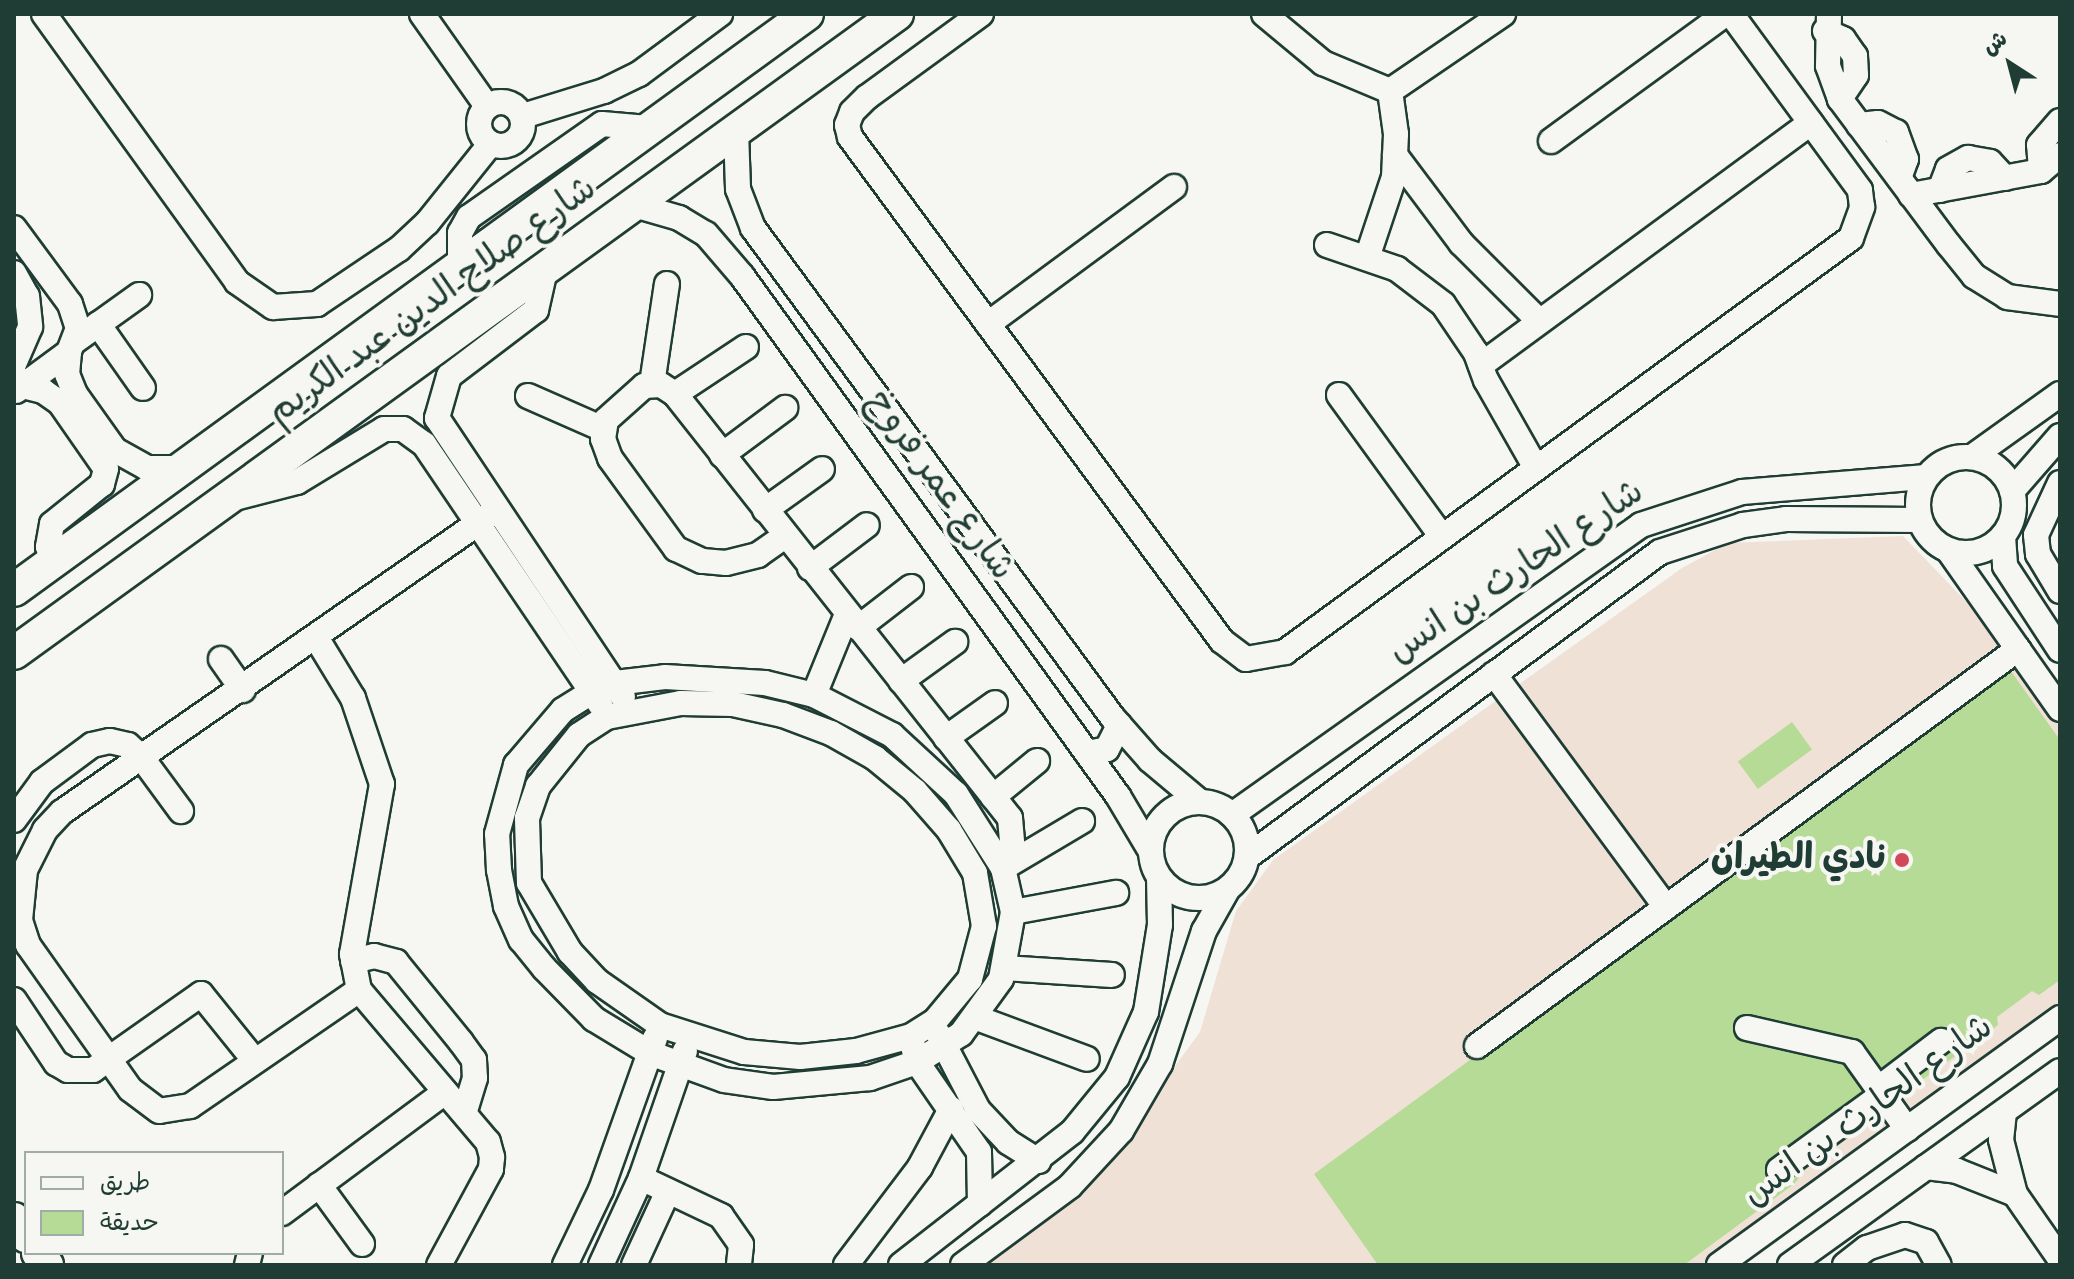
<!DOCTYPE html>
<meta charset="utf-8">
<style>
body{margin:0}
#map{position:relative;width:2074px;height:1279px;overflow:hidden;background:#f6f6f2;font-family:"Indie Flower","Playpen Sans Arabic",sans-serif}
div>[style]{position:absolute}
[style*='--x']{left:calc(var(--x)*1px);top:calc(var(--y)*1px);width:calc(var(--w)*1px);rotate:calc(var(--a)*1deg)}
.built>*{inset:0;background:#efe1d5}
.green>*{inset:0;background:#b6db97;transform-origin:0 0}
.roads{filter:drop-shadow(2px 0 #1f3d34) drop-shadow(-2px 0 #1f3d34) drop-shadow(0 2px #1f3d34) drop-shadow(0 -2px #1f3d34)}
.minor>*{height:24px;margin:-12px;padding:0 12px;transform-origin:12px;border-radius:12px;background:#f6f6f2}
.minor>.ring{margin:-12px;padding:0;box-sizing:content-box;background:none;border:24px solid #f6f6f2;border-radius:50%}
.major>*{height:32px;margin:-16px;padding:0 16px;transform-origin:16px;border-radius:16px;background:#f6f6f2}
.dots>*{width:22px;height:22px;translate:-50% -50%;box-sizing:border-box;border:4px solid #f6f6f2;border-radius:50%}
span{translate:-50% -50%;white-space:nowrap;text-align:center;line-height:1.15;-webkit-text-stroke:8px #f6f6f2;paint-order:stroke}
.street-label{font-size:36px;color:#1f3d34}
.poi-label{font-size:36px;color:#1f3d34;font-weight:700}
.right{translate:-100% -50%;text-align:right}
.frame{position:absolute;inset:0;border:16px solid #1f3d34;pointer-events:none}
.legend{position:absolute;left:24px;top:1151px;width:260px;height:104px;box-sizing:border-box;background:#f6f6f2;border:2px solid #a0aca6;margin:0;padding:10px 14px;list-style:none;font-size:24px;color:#1f3d34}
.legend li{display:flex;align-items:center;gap:16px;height:40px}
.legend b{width:40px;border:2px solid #a0aca6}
.north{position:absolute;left:1970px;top:24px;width:80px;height:80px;-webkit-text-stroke:6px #f6f6f2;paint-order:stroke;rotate:324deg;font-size:22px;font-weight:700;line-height:32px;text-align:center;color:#1f3d34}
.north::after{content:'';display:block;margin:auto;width:28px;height:36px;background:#1f3d34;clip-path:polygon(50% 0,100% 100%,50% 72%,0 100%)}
</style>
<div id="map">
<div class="built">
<i style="clip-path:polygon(1903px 536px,2008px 645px,2060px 719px,2060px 1006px,1703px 1265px,981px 1265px,1087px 1187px,1200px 1032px,1236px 911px,1273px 860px,1682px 568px,1728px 543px)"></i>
</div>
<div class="green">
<i style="clip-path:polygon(2008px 667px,2060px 740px,2060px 980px,2039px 995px,2032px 991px,1997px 1017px,1998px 1025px,1815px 1158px,1794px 1184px,1684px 1265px,1378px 1265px,1314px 1174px)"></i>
<i style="left:1792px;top:722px;width:34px;height:67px;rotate:54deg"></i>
</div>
<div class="roads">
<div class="minor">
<i style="--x:44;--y:14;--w:330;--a:54.2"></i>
<i style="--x:237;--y:282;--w:44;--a:34.8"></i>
<i style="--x:273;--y:307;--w:44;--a:-3.9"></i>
<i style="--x:317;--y:304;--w:99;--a:-33.9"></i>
<i style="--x:399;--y:249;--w:38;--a:-43"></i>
<i style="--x:427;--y:223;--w:102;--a:-51.3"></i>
<i style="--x:422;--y:14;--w:113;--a:54.8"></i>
<i style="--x:981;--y:14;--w:141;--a:143.9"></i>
<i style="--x:867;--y:97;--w:21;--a:135"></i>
<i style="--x:852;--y:112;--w:14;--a:111"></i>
<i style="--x:847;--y:125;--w:12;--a:76"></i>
<i style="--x:850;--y:137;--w:626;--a:53.57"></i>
<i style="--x:1222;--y:641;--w:30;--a:37"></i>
<i style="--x:1246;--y:659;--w:40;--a:-10"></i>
<i style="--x:1285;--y:652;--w:701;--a:-36.18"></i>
<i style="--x:1851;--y:238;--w:33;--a:-70"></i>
<i style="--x:1862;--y:207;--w:17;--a:-97"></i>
<i style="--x:1860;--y:190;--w:218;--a:-126.2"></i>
<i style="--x:1264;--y:14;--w:77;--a:39.7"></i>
<i style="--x:1323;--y:63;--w:73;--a:22.7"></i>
<i style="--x:1829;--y:14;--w:52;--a:91.1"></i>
<i style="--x:1828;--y:66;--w:35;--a:70"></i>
<i style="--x:1840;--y:99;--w:182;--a:53.3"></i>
<i style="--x:1949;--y:245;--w:40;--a:51"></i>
<i style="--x:1974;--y:276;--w:39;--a:32"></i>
<i style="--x:2007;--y:297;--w:53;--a:7.5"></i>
<i style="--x:1825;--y:31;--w:20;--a:24"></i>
<i style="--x:1843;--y:39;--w:21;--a:55"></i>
<i style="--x:1855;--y:56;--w:19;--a:87"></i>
<i style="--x:1856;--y:75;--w:29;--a:124"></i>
<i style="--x:1390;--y:91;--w:137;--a:-34.3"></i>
<i class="ring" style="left:479px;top:102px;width:20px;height:20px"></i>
<i style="--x:523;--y:116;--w:85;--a:-17.2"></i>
<i style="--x:604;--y:91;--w:39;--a:-26"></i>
<i style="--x:639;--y:74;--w:101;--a:-36.5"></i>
<i style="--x:1859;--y:125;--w:19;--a:-6"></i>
<i style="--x:1878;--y:123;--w:20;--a:27"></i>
<i style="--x:1896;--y:132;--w:29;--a:70"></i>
<i style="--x:1906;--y:159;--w:20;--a:110"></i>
<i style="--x:736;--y:131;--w:58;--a:88"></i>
<i style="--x:738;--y:189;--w:42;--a:69"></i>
<i style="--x:753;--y:228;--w:608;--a:53.7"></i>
<i style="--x:1113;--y:718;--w:56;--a:48.6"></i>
<i style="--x:1150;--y:760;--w:65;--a:40"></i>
<i style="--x:1551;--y:141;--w:215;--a:-36.1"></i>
<i style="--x:1395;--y:155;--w:110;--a:53.1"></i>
<i style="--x:1461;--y:243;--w:110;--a:45"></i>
<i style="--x:2041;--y:171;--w:26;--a:-94"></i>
<i style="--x:2039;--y:145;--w:32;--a:-49"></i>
<i style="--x:1940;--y:190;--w:22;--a:-69"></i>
<i style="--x:1948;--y:169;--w:23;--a:-29"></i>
<i style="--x:1968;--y:158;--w:22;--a:10"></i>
<i style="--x:1990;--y:162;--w:22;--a:47"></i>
<i style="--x:1911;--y:195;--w:132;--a:-10.5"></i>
<i style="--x:2041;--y:171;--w:25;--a:-40"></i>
<i style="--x:634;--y:205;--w:47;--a:16.1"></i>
<i style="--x:679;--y:218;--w:31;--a:31"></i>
<i style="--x:706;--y:234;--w:55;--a:49.4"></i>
<i style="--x:742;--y:276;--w:642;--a:54.13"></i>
<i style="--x:1118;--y:796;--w:63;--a:59.3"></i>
<i style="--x:14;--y:228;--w:94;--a:53.6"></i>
<i style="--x:70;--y:304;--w:25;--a:72"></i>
<i style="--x:78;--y:328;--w:26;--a:111"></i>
<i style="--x:69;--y:352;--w:66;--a:143.7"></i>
<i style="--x:1327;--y:245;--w:74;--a:18.9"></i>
<i style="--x:1397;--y:269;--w:58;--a:37.3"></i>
<i style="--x:1443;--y:304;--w:59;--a:56"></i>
<i style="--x:1476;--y:353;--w:29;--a:70"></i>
<i style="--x:1486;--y:380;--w:101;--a:60.4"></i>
<i style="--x:1368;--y:255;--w:82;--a:-71.6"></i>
<i style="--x:1394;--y:177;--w:43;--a:-87.3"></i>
<i style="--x:1396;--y:134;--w:43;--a:-97.9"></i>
<i style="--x:460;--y:264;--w:31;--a:-90"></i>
<i style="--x:460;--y:233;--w:18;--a:-61"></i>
<i style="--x:469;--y:217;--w:162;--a:-35"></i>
<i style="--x:602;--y:124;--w:46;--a:5"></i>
<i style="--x:545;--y:270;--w:41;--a:102.7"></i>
<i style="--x:536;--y:310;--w:109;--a:142.8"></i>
<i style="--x:449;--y:376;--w:44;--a:105.9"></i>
<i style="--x:437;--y:418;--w:335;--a:56.3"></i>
<i style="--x:14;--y:273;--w:26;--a:61"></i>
<i style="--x:27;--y:296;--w:31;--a:84"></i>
<i style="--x:30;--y:327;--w:40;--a:113.4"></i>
<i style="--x:98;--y:324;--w:78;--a:54.9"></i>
<i style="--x:988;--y:324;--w:231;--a:-36.4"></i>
<i style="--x:75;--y:341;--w:79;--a:-35.7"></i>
<i style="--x:69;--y:352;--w:22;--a:95"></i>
<i style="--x:67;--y:374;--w:22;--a:68"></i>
<i style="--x:75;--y:394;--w:69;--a:54.5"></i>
<i style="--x:115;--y:450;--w:37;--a:29"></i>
<i style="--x:147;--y:468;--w:37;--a:0"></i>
<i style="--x:1481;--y:365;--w:409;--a:-36.3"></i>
<i style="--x:14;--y:374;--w:15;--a:53"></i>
<i style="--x:23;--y:386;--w:21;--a:14"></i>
<i style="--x:43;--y:391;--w:21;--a:35"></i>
<i style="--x:60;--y:403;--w:80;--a:55.1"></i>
<i style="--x:106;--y:469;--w:16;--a:105"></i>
<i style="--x:102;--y:484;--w:64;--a:141.3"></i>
<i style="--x:52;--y:524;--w:23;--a:100"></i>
<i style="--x:48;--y:547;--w:16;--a:63"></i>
<i style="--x:652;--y:384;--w:101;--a:-81.5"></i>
<i style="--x:675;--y:394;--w:85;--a:-33.5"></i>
<i style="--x:1339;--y:395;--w:175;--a:54"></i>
<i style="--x:528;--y:396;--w:82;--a:23.7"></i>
<i style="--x:722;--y:455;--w:79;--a:-36.7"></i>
<i style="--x:1972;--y:457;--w:108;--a:-35.6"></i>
<i class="ring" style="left:1918px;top:457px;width:72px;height:72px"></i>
<i style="--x:2060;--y:483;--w:57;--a:114.8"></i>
<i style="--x:2036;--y:535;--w:19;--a:84"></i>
<i style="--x:2038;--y:554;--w:43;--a:59.3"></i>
<i style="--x:2012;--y:491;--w:73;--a:-48.9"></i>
<i style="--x:238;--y:497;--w:61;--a:-14.3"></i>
<i style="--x:297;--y:482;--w:102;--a:-31.3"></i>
<i style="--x:384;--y:429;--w:19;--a:0"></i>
<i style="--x:403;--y:429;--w:26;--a:36"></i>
<i style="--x:424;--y:444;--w:315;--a:55.9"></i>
<i style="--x:765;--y:510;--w:70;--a:-35.7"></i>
<i style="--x:785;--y:536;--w:33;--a:145"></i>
<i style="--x:758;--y:555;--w:33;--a:166"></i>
<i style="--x:726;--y:563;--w:24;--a:-175"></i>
<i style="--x:702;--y:561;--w:29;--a:-155"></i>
<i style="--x:676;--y:549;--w:112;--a:-126"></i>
<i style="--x:610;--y:458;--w:20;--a:-110"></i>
<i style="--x:603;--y:439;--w:19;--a:-81"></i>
<i style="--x:606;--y:420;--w:51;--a:-41.8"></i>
<i style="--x:644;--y:386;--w:17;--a:-3"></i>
<i style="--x:661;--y:385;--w:17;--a:33"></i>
<i style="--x:675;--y:394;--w:540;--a:51.69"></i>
<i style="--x:1010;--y:818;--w:34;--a:85"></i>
<i style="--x:1013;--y:852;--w:19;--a:122"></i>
<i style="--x:2003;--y:536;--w:30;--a:86"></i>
<i style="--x:2005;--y:566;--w:100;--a:56.8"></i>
<i style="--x:1949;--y:551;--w:193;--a:54.9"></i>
<i style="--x:810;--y:568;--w:71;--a:-37"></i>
<i style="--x:858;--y:628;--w:67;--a:-37.7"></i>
<i style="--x:317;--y:639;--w:69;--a:58.6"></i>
<i style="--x:353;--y:698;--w:91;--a:71.4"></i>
<i style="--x:382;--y:784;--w:173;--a:100"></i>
<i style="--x:352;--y:954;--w:37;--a:79"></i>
<i style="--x:359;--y:990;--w:199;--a:49.7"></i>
<i style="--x:488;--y:1142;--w:16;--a:75"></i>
<i style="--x:492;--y:1157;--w:12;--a:95"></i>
<i style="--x:491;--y:1169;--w:109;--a:118.4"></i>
<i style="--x:221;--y:659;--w:38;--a:55"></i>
<i style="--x:1494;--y:674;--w:290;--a:53.6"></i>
<i style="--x:665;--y:677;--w:100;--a:3.4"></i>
<i style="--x:765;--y:683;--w:50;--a:13.8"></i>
<i style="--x:814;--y:695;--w:88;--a:27.1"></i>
<i style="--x:892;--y:735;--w:87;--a:42.7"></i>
<i style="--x:956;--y:794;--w:88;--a:57.6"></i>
<i style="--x:1003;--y:868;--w:45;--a:77.2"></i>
<i style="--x:1013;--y:912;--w:68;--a:100.2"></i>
<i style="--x:1001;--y:979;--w:68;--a:126"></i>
<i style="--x:961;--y:1034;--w:52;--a:147.5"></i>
<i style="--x:917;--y:1062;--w:50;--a:161.2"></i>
<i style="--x:870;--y:1078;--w:97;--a:174.7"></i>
<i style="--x:773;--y:1087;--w:49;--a:-171.9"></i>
<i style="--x:724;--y:1080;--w:79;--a:-160"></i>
<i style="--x:650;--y:1053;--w:66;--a:-148.7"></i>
<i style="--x:594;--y:1019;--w:71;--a:-134.4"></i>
<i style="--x:544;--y:968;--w:36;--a:-129"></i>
<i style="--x:521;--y:940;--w:37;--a:-114"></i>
<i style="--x:506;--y:906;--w:37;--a:-101"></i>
<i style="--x:499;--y:870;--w:36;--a:-93"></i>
<i style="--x:497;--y:834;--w:72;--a:-74.6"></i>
<i style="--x:516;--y:765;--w:72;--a:-49.5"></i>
<i style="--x:563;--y:710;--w:36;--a:-32"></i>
<i style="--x:594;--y:691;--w:22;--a:-21"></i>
<i style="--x:615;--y:683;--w:50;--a:-6.8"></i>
<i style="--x:901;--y:681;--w:67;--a:-35.8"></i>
<i style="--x:814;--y:695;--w:87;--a:-67.8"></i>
<i style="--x:681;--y:703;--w:52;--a:1.1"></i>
<i style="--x:733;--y:704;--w:51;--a:12.4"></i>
<i style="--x:783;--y:715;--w:51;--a:20.6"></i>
<i style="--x:831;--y:733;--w:51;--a:29.6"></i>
<i style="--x:875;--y:758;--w:52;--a:39.5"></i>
<i style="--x:915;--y:791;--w:52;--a:48.9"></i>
<i style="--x:949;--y:830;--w:50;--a:58.8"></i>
<i style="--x:975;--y:873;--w:54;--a:80.4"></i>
<i style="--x:984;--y:926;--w:55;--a:104.8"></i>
<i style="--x:970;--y:979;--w:55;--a:129.8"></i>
<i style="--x:935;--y:1021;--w:28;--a:148"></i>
<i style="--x:911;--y:1036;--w:57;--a:164.7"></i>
<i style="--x:856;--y:1051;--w:56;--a:173.9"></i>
<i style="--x:800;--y:1057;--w:56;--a:-174.9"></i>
<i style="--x:744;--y:1052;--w:88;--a:-162.2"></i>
<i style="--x:660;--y:1025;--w:77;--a:-145.1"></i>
<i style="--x:597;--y:981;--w:40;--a:-133"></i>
<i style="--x:570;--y:952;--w:80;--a:-120.7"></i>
<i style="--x:529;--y:883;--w:65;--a:-91.8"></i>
<i style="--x:527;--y:818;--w:34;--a:-71"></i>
<i style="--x:538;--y:786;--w:65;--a:-51.2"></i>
<i style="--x:579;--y:735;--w:33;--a:-33"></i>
<i style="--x:607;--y:717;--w:75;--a:-10.7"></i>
<i style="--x:946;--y:738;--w:60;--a:-35.5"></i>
<i style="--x:1087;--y:753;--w:20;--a:-11"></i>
<i style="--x:1107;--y:749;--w:27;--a:-63"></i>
<i style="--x:993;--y:797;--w:57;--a:-39.3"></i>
<i class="ring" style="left:1151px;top:802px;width:72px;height:72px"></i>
<i style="--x:1232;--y:815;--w:501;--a:-35.34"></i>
<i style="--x:1641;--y:525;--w:106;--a:-18.1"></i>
<i style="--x:1742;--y:492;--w:185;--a:-4.7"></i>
<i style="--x:14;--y:820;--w:47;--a:-53.6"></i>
<i style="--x:42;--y:782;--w:62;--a:-36.5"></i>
<i style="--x:92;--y:745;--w:18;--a:-13"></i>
<i style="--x:110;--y:741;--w:18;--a:13"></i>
<i style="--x:128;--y:745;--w:19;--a:43"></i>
<i style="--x:142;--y:758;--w:66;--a:53.7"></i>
<i style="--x:1247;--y:857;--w:513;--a:-36.45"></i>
<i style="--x:1660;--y:552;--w:87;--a:-18"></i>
<i style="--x:1743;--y:525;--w:43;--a:-7.9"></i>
<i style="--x:1786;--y:519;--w:133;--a:0.4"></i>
<i style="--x:1003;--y:868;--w:92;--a:-30.7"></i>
<i style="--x:1013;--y:912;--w:105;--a:-10.5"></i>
<i style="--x:353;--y:961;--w:22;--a:-13"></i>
<i style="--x:374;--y:956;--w:23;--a:15"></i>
<i style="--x:396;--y:962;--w:103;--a:50.9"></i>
<i style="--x:461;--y:1042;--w:22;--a:54"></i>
<i style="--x:474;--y:1060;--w:18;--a:87"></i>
<i style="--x:475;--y:1078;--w:37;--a:107"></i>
<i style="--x:1004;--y:968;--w:108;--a:3.7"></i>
<i style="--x:359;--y:990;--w:205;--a:145.5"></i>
<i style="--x:190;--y:1106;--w:31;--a:171"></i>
<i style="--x:159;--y:1111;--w:36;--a:-143"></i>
<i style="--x:130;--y:1089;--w:176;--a:-125.3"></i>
<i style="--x:28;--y:945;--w:26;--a:-108"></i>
<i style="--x:20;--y:920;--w:50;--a:-84.3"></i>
<i style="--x:25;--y:870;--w:45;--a:-63.4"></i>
<i style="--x:45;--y:830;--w:25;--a:-47"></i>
<i style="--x:62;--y:812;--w:530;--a:-34.77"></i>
<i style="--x:14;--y:1000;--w:76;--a:56.3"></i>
<i style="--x:56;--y:1063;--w:14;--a:30"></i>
<i style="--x:68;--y:1070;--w:25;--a:0"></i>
<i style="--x:93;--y:1070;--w:132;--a:-35.1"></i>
<i style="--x:201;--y:994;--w:86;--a:51.1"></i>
<i style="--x:977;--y:1018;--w:117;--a:20.4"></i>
<i style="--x:1747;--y:1028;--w:108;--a:12.9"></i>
<i style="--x:1852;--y:1052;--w:95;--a:54.5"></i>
<i style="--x:939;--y:1035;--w:85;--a:62.5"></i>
<i style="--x:978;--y:1110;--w:44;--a:46.8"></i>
<i style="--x:1008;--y:1142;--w:36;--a:32"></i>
<i style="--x:913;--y:1046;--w:16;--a:76"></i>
<i style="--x:917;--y:1062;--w:109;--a:55.4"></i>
<i style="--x:979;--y:1152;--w:52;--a:88.9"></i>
<i style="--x:1477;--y:1046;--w:671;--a:-36.27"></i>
<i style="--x:1879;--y:1088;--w:78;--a:-37.2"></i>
<i style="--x:2004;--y:1112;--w:28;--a:96"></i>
<i style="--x:2001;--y:1140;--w:56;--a:75.5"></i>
<i style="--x:2015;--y:1194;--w:79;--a:55.3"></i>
<i style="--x:1926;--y:1167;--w:31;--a:7"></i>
<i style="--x:1957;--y:1171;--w:62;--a:21.6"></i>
<i style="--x:1779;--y:1170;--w:129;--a:-36.2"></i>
<i style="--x:641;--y:1178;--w:89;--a:25.4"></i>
<i style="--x:721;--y:1216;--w:35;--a:55"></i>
<i style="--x:741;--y:1245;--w:20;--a:96"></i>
<i style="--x:319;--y:1185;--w:73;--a:53.9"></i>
<i style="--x:282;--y:1213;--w:203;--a:-36.6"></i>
<i style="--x:247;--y:1265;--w:12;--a:-76"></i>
<i style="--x:565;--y:1265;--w:83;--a:-64.4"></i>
<i style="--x:601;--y:1190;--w:161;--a:-70.4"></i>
<i style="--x:601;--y:1265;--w:96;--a:-65.3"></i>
<i style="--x:641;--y:1178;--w:134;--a:-70.9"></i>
<i style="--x:634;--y:1265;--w:81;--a:-65.3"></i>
<i style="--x:846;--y:1265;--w:123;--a:-52.9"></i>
<i style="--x:920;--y:1167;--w:66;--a:-61.9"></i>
<i style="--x:901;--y:1265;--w:217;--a:-37.9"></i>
<i style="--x:1072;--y:1132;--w:71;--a:-50.7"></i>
<i style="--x:1117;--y:1077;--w:71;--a:-66"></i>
<i style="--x:1146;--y:1012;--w:88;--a:-80.9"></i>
<i style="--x:1160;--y:925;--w:47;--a:-91.2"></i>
<i style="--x:963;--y:1265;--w:133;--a:-36.4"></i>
<i style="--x:1070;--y:1186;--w:75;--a:-47.2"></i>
<i style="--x:1121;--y:1131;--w:78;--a:-59.8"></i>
<i style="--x:1160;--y:1064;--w:140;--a:-71.7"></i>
<i style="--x:1204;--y:931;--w:47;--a:-60.7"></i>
<i style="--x:1719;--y:1265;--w:421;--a:-35.9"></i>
<i style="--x:1790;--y:1265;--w:332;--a:-35.7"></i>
<i style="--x:1845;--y:1265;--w:28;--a:-38"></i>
<i style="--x:1867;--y:1248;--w:40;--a:-18.9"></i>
<i style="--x:1905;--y:1235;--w:22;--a:18"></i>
<i style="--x:1926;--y:1242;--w:26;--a:61"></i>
</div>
<div class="major">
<i style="--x:14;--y:590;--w:980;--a:-35.99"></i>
<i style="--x:14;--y:653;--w:1090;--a:-35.89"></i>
<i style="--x:14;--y:1219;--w:21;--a:55"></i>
<i style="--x:38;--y:1253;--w:15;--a:53"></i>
</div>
</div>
<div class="dots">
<i style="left:1902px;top:860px;background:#d1495b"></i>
</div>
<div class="street-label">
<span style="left:433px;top:302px;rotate:-36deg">شارع صلاح الدين عبد الكريم</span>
<span style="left:939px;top:486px;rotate:54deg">شارع عمر فروخ</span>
<span style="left:1517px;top:573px;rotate:-34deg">شارع الحارث بن انس</span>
<span style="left:1869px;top:1112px;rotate:-36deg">شارع الحارث بن انس</span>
</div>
<div class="poi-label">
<span class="right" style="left:1886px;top:860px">نادي الطيران</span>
</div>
<div class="frame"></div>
<ul class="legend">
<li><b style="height:10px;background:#f6f6f2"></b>طريق</li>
<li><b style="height:22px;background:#b6db97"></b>حديقة</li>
</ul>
<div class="north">ش</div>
</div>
